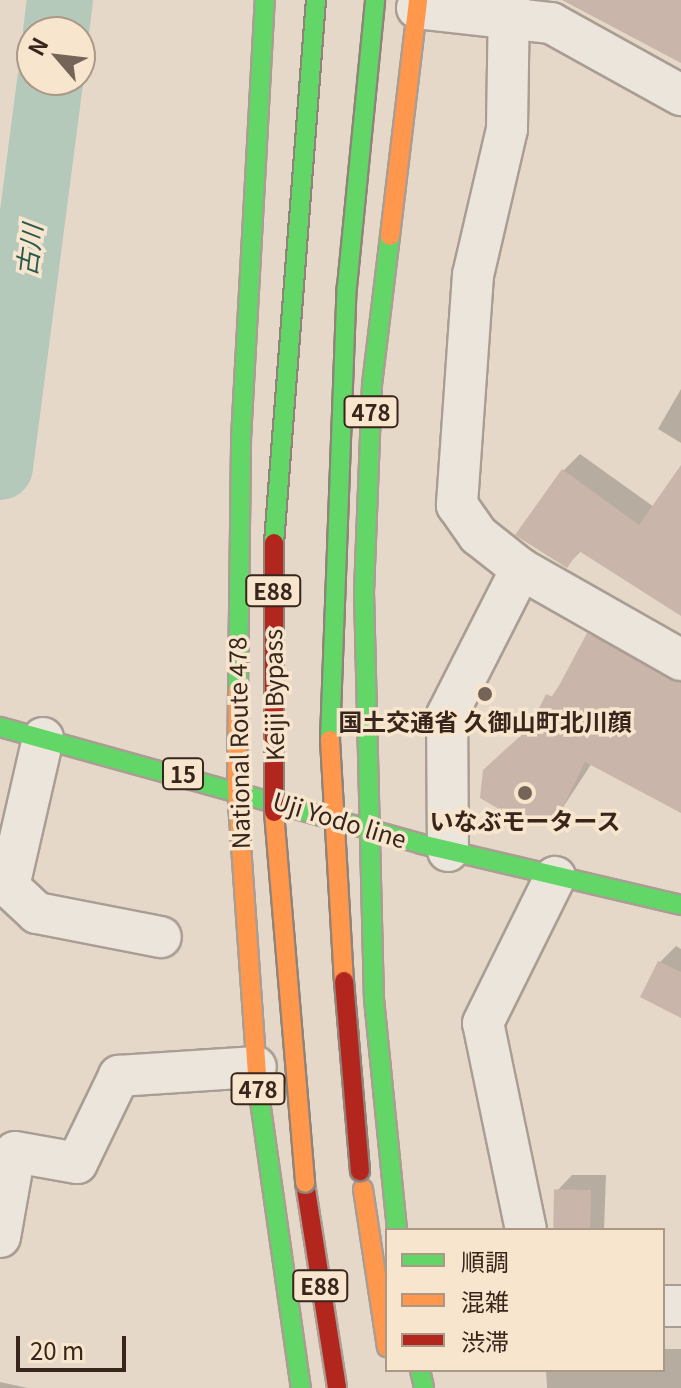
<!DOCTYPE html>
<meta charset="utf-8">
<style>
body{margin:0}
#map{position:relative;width:681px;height:1388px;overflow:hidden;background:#e5d8c9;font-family:Georgia,"Noto Sans JP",serif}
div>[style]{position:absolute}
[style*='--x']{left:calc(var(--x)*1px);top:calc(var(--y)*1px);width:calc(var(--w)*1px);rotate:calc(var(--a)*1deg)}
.shadow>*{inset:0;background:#0003}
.river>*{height:66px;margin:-33px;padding:0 33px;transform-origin:33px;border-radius:33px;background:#b5c9ba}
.building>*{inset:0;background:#c9b5aa;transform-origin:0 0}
.roads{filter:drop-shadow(2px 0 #aa9d93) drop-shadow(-2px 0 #aa9d93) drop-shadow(0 2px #aa9d93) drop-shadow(0 -2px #aa9d93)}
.street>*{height:40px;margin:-20px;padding:0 20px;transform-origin:20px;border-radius:20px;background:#ece5dc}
.fast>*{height:18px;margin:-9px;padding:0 9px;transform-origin:9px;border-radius:9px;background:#63d668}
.slow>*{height:18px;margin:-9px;padding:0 9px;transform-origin:9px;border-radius:9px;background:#ff974d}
.jam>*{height:18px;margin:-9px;padding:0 9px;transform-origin:9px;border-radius:9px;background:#b3261e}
.bridges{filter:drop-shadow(2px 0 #8f837a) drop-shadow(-2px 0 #8f837a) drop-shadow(0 2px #8f837a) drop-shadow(0 -2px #8f837a)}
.fast-bridge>*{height:18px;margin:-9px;padding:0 9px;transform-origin:9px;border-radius:9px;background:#63d668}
.slow-bridge>*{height:18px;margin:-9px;padding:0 9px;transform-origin:9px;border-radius:9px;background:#ff974d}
.jam-bridge>*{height:18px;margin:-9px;padding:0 9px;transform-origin:9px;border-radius:9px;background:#b3261e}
.dots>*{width:22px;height:22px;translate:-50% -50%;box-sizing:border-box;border:4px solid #f8e5cd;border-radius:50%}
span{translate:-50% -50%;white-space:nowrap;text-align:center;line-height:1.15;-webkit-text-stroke:7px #f8e5cd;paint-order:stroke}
.shield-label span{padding:2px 6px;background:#f8e5cd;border:2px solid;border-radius:6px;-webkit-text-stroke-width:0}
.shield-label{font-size:22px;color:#38251b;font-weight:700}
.street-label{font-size:24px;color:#38251b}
.poi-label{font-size:24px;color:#38251b;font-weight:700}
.water-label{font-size:26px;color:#295a4f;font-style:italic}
.legend{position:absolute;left:385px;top:1228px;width:280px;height:144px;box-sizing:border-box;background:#f8e5cd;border:2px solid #ab9886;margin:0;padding:10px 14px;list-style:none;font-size:24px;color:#38251b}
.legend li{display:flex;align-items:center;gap:16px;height:40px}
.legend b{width:40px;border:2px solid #ab9886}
.north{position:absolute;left:16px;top:16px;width:80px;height:80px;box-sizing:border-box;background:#f8e5cd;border:2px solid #ab9886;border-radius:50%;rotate:298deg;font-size:22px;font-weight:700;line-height:32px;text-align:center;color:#38251b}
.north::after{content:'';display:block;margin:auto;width:28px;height:36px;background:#756458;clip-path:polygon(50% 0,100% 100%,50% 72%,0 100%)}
.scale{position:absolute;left:16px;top:1336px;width:110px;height:36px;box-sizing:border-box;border:4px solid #38251b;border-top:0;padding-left:10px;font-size:24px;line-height:28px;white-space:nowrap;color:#38251b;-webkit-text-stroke:6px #f8e5cd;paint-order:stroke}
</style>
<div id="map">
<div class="shadow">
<i style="clip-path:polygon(681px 389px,681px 443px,658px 429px)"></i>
<i style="clip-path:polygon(580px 454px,654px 507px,681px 467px,681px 613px,581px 551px,566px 566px,563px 471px)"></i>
<i style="clip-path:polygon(605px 617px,681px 658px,681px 803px,592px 763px,556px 818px,533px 725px)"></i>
<i style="clip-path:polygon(676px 946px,681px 949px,681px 1008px,660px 962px)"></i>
<i style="clip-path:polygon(572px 1175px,606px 1175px,604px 1230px,554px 1230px,556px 1192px)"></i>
<i style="clip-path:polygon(663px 1313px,665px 1349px,681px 1349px,681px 1388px,547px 1388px,546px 1370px,663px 1370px)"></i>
<i style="clip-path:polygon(0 1382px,28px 1388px,0 1388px)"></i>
</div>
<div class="river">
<i style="--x:56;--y:32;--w:32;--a:-83"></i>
<i style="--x:0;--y:467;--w:390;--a:-82.6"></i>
</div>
<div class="building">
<i style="clip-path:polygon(562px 0,681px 0,681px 63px)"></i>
<i style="clip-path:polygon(681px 465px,681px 616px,579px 551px,567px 568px,515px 535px,562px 469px,639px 525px)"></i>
<i style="clip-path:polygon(587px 633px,681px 683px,681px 813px,585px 762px,556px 821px,506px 813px,480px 798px,483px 770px,530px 727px,546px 694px,553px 697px)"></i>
<i style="clip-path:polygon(658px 961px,681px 972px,681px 1018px,640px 997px)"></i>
<i style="left:591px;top:1190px;width:40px;height:37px;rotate:91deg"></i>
</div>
<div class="roads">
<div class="street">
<i style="--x:509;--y:0;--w:129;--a:90.9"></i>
<i style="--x:507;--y:129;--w:150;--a:103.1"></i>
<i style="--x:473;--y:275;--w:231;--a:94"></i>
<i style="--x:457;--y:505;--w:37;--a:55"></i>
<i style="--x:478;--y:535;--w:55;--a:38.3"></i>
<i style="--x:521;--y:569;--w:184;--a:29.6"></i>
<i style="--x:417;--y:8;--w:135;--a:6.4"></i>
<i style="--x:551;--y:23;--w:149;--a:29"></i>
<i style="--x:43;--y:738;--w:153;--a:102.9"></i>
<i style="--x:9;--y:887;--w:38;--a:43"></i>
<i style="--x:37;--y:913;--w:126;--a:11"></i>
<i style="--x:448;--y:851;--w:136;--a:-90.4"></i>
<i style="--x:447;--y:715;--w:164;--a:-63.1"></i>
<i style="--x:526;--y:1230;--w:211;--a:-101.7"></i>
<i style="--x:483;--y:1023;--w:163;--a:-63.7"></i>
<i style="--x:0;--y:1237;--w:86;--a:-80"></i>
<i style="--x:15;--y:1152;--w:63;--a:10.1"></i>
<i style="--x:77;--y:1163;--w:97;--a:-64.2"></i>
<i style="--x:119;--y:1076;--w:137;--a:-3.8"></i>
<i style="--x:663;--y:1306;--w:18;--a:0"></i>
</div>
<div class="fast">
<i style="--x:390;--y:236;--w:149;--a:96.9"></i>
<i style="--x:372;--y:384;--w:208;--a:92.2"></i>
<i style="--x:364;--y:592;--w:407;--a:88.6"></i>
<i style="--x:374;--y:999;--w:232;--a:84.3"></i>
<i style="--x:238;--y:691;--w:252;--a:-89.3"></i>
<i style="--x:241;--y:439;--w:440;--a:-86.9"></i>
<i style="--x:0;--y:727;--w:437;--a:15.5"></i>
<i style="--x:421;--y:844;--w:267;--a:13.2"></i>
<i style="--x:258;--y:1087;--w:304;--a:81.9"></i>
<i style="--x:420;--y:1370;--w:18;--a:77"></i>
</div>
<div class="slow">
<i style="--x:390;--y:236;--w:238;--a:-83.2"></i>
<i style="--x:238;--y:691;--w:97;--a:90.6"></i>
<i style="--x:237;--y:788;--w:300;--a:86"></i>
<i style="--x:363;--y:1189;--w:160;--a:81.4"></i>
</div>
<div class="jam">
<i style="--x:305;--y:1183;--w:207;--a:81.1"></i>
</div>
</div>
<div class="bridges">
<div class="fast-bridge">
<i style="--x:274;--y:543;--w:545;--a:-85.58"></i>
<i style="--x:330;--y:740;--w:453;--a:-87.9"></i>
<i style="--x:347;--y:287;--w:288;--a:-84.4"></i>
</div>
<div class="slow-bridge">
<i style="--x:330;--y:740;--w:241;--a:86.7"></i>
<i style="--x:274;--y:812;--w:372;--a:85.2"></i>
</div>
<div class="jam-bridge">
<i style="--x:274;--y:543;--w:269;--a:90"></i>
<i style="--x:344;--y:981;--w:191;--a:85.2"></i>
</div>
</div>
<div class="dots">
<i style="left:485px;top:694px;background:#756458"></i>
<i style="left:525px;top:793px;background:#756458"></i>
</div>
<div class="shield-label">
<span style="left:371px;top:412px">478</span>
<span style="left:273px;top:591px">E88</span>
<span style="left:183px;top:774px">15</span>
<span style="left:258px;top:1089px">478</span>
<span style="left:320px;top:1286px">E88</span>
</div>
<div class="street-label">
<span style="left:273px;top:695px;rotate:-91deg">Keiji Bypass</span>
<span style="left:238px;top:743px;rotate:-91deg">National Route 478</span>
<span style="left:340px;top:819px;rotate:17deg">Uji Yodo line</span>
</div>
<div class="poi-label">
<span style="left:485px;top:721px">国土交通省 久御山町北川顔</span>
<span style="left:525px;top:820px">いなぶモータース</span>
</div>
<div class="water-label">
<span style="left:28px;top:250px;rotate:-83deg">古川</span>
</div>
<ul class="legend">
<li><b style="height:10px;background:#63d668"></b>順調</li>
<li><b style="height:10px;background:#ff974d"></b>混雑</li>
<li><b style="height:10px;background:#b3261e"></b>渋滞</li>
</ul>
<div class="north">N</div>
<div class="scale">20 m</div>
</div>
